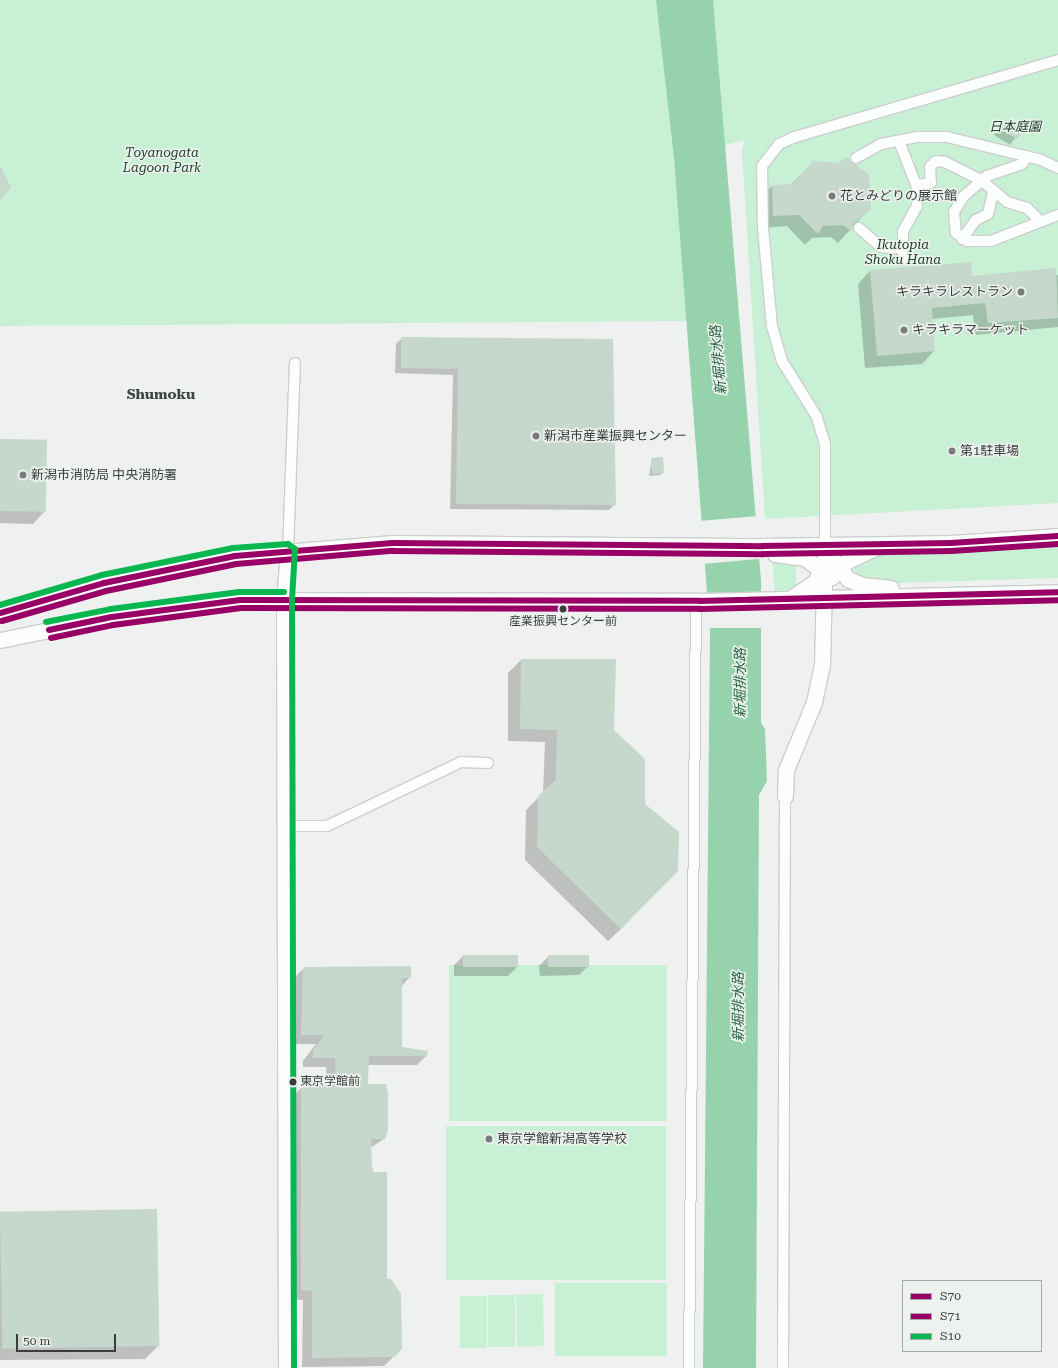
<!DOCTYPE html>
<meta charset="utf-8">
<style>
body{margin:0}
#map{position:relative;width:1058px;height:1368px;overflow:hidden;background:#eef1ef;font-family:"Roboto Serif","Noto Sans JP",serif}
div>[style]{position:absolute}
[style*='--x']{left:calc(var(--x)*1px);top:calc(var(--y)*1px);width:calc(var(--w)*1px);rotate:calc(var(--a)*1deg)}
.green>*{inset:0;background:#c8f0d5;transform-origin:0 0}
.water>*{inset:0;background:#96d2ac}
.pier>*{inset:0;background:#eef1ef;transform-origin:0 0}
.shadow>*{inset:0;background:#0003}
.building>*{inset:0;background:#c6d8cc;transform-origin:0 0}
.roads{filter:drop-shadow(1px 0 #cccecd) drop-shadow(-1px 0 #cccecd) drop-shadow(0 1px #cccecd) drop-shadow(0 -1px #cccecd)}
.street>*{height:10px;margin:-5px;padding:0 5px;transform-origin:5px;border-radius:5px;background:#fcfdfd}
.secondary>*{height:15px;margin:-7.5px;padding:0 7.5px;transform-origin:7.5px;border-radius:7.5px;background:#fcfdfd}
.bus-1>*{height:6px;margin:-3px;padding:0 3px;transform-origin:3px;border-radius:3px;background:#906}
.bus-2>*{height:6px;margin:-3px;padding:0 3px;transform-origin:3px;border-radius:3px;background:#906}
.bus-3>*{height:6px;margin:-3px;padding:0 3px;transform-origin:3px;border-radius:3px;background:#09b751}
.dots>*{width:11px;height:11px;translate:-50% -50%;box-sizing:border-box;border:2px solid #edf2ee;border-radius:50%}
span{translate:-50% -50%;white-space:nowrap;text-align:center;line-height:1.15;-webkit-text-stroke:3px #edf2ee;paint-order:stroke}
.bus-label{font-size:12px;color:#3b3d3c}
.left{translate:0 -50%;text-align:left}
.park-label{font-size:13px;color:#1c402a;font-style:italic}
.poi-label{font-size:13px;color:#3b3d3c}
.right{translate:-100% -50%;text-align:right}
.water-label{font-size:14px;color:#286541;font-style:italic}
.neighbourhood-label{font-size:14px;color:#414542;font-weight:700}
.legend{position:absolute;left:902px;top:1280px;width:140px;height:72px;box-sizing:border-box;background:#edf2ee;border:1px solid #a6aaa7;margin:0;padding:5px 7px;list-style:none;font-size:12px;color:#3b3d3c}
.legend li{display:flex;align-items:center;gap:8px;height:20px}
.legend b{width:20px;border:1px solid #a6aaa7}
.scale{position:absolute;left:16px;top:1334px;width:100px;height:18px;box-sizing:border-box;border:2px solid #3b3d3c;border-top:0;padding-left:5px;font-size:12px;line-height:14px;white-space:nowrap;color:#3b3d3c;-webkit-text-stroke:3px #edf2ee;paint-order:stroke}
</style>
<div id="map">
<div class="green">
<i style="clip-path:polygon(0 0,1058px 0,1058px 503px,765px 519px,742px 151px,745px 140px,674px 158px,687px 321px,0 326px)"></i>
<i style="clip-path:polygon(1058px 543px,1058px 578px,894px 583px,854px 576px,854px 562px,887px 551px)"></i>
<i style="clip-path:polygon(772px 560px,796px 562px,796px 588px,775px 592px)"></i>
<i style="left:667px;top:965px;width:156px;height:218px;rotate:90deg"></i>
<i style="left:446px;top:1126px;width:220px;height:154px"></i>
<i style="left:555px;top:1283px;width:112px;height:73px"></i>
<i style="left:543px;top:1294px;width:52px;height:27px;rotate:89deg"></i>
<i style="left:488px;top:1295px;width:27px;height:52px"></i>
<i style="left:460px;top:1296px;width:27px;height:52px"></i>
</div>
<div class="water">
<i style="clip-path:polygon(656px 0,713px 0,761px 581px,761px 723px,765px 729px,767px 781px,759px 795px,756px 1368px,703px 1368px,710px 632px,674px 158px)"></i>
</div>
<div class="pier">
<i style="left:757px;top:516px;width:43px;height:58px;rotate:85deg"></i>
<i style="left:705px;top:593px;width:58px;height:35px"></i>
</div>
<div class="shadow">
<i style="clip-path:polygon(1005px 121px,1021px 130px,1010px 145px,994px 135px)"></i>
<i style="clip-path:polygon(813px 162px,870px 208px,838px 243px,831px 237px,812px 238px,805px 245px,787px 226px,761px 228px,760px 199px,772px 186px,791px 185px)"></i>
<i style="clip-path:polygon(870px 271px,971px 277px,1058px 275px,1058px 327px,976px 335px,973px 315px,932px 319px,934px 351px,922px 364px,865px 368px,858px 284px)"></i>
<i style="clip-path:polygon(402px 338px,612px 340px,615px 504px,609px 510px,450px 509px,453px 375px,395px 373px,396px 344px)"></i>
<i style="clip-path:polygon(0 440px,46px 441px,45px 511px,33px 524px,0 523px)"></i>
<i style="clip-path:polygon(652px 459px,663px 472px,660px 475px,649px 476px)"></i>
<i style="clip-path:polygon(521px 660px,613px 730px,621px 929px,608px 941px,525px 860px,526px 810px,543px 793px,545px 742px,508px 741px,508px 673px)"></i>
<i style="clip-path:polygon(463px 956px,517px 967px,508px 976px,454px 976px,454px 965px)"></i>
<i style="clip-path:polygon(549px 956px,588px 966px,579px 975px,540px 976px,539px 966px)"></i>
<i style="clip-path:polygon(304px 968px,410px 977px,401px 987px,401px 1048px,426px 1056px,417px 1065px,368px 1065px,367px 1085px,384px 1139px,370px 1148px,394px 1356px,384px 1366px,302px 1367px,303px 1300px,292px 1299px,292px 1098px,301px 1088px,327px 1086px,326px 1067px,303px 1067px,303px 1061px,316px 1044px,291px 1044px,294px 978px)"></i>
<i style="clip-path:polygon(0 1211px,158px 1346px,145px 1359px,0 1360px)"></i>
</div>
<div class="building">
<i style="left:1004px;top:120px;width:21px;height:10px;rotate:29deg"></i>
<i style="clip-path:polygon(846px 157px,869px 175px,871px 209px,854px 223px,851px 231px,843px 225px,823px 226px,818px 234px,799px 215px,773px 216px,772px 185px,793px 184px,813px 161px,838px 163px)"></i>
<i style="clip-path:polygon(0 166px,11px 187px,0 200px)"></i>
<i style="clip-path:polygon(971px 262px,972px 276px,1056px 268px,1058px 318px,988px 323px,985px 303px,932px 308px,935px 351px,877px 356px,870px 270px)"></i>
<i style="clip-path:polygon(401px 337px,613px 339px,616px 505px,456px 504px,458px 369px,401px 368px)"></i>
<i style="left:0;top:439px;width:47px;height:72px;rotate:1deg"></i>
<i style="left:663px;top:457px;width:16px;height:12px;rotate:86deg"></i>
<i style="clip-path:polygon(521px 659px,616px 659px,614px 730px,645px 759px,645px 804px,679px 832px,678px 871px,621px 929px,537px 847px,538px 796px,556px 780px,557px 730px,520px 729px)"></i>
<i style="left:463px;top:955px;width:55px;height:12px"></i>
<i style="left:548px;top:955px;width:41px;height:12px"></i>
<i style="clip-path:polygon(411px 966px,411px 978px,402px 978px,402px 1047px,428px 1051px,427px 1056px,369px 1056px,368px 1084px,386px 1084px,388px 1093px,388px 1130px,385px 1139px,371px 1139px,372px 1172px,387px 1172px,387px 1279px,391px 1279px,401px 1294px,402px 1349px,395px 1357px,312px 1358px,312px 1291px,301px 1290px,301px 1088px,336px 1084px,335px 1058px,313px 1058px,313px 1050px,324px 1035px,301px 1035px,303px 967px)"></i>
<i style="left:157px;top:1209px;width:137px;height:157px;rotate:89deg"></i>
</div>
<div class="roads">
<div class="street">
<i style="--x:899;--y:141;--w:53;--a:68.8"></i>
<i style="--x:918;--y:190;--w:16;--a:94"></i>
<i style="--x:917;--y:206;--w:29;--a:119"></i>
<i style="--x:903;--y:231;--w:29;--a:90"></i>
<i style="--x:1027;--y:156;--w:9;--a:122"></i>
<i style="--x:1022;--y:164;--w:37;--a:161"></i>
<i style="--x:987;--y:176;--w:32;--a:139"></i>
<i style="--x:963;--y:197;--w:17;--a:121"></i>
<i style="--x:954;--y:212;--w:21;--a:85"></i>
<i style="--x:956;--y:233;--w:14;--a:36"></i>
<i style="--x:967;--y:241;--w:24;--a:0"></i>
<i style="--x:991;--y:241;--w:72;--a:-21.2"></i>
<i style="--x:856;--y:158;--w:29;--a:-29"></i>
<i style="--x:881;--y:144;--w:36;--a:-11"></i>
<i style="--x:916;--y:137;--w:31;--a:0"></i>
<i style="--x:947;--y:137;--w:97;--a:13.7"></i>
<i style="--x:1041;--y:160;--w:19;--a:25"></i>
<i style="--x:918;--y:185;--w:13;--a:-9"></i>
<i style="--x:931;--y:183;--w:16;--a:-94"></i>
<i style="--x:930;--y:167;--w:8;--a:-45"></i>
<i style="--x:936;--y:161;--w:9;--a:6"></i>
<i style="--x:945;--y:162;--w:40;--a:26.6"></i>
<i style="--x:981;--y:180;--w:34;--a:40"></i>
<i style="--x:1007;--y:202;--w:21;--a:17"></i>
<i style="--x:1027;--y:208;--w:17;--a:45"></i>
<i style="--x:859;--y:228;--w:29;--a:41"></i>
<i style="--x:881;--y:247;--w:21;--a:5"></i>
<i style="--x:962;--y:239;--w:24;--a:-54"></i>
<i style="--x:976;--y:220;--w:13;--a:-27"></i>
<i style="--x:988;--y:214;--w:23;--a:-77"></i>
<i style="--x:825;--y:544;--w:100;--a:-90"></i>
<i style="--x:825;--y:444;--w:28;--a:-107"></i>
<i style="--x:817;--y:417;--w:66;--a:-122"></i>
<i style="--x:782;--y:361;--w:35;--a:-106"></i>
<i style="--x:772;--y:327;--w:99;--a:-95.2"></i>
<i style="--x:763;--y:228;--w:62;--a:-90.9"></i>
<i style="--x:762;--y:166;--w:28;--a:-52"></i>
<i style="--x:779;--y:144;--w:17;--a:-24"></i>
<i style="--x:795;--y:137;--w:274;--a:-16.3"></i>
<i style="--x:288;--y:552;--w:189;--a:-87.9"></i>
<i style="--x:284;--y:826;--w:43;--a:0"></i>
<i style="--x:327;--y:826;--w:148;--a:-25.5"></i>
<i style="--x:461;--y:762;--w:27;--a:2"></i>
<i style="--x:689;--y:1368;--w:767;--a:-89.48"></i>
<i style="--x:783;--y:1368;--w:572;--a:-89.8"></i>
</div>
<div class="secondary">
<i style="--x:826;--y:550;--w:36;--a:53"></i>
<i style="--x:848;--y:579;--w:15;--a:23"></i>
<i style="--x:862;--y:585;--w:29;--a:6"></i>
<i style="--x:775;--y:554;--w:30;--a:8"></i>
<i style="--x:805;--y:558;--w:18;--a:38"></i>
<i style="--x:819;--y:569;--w:13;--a:63"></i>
<i style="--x:832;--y:577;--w:22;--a:-47"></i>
<i style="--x:847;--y:561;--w:31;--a:-25"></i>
<i style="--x:791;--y:598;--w:29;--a:-34"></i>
<i style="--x:815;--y:582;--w:18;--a:-63"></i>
<i style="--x:0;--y:613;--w:108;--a:-16.1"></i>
<i style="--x:104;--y:583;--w:134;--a:-11.6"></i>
<i style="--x:235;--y:556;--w:158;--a:-4.7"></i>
<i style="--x:392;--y:543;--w:371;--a:0.5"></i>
<i style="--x:763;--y:546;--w:188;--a:-0.9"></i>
<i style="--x:951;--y:543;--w:107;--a:-3.7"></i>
<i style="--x:0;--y:640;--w:114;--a:-11.6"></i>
<i style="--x:112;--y:617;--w:129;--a:-7.6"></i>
<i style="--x:240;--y:600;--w:460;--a:0.1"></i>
<i style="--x:700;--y:601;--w:358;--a:-1.4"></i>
<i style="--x:785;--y:796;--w:26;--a:-88"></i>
<i style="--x:786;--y:770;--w:74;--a:-67.6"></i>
<i style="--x:814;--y:702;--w:38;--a:-78"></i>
<i style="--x:822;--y:665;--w:121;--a:-88.6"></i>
<i style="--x:286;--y:1368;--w:768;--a:-90.15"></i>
<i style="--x:284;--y:600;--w:48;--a:-85.2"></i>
</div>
</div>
<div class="bus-1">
<i style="--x:0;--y:613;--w:108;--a:-16.1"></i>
<i style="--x:104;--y:583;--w:134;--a:-11.6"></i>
<i style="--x:235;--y:556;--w:158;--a:-4.7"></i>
<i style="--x:392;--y:543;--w:371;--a:0.5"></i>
<i style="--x:763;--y:546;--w:188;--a:-0.9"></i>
<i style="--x:951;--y:543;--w:107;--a:-3.7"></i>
<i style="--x:49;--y:630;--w:64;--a:-11.7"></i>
<i style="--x:112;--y:617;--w:129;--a:-7.6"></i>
<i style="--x:240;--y:600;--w:460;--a:0.1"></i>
<i style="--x:700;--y:601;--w:358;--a:-1.4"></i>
</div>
<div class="bus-2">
<i style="--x:2;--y:621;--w:108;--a:-16.1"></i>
<i style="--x:106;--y:591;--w:133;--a:-11.7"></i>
<i style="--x:236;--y:564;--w:157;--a:-4.8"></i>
<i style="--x:392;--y:551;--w:371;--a:0.5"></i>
<i style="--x:763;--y:554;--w:188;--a:-0.9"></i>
<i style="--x:951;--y:551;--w:107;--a:-3.7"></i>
<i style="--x:51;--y:638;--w:63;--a:-11.8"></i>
<i style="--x:113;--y:625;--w:129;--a:-7.6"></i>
<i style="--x:241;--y:608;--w:459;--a:0.1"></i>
<i style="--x:700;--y:609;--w:358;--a:-1.4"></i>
</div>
<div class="bus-3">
<i style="--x:0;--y:605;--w:106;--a:-16.4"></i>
<i style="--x:102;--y:575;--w:134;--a:-11.6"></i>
<i style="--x:233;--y:548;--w:55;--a:-4.2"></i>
<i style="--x:288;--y:544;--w:9;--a:36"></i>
<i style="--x:295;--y:549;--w:51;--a:93.4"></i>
<i style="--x:292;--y:600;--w:768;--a:89.85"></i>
<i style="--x:46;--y:622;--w:66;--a:-11.3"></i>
<i style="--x:111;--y:609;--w:129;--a:-7.6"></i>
<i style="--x:239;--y:592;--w:45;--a:0"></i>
</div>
<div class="dots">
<i style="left:832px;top:196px;background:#7a7c7b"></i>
<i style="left:1021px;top:292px;background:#7a7c7b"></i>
<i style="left:904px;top:330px;background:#7a7c7b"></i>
<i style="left:536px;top:436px;background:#7a7c7b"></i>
<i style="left:952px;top:451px;background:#7a7c7b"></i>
<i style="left:23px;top:475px;background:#7a7c7b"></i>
<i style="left:563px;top:609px;background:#3b3d3c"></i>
<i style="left:293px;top:1082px;background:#3b3d3c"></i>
<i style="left:489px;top:1139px;background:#7a7c7b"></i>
</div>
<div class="bus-label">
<span style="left:563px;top:622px">産業振興センター前</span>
<span class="left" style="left:300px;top:1082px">東京学館前</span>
</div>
<div class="park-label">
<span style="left:1015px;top:127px">日本庭園</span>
<span style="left:162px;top:161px">Toyanogata<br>Lagoon Park</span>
<span style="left:903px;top:253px">Ikutopia<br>Shoku Hana</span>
</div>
<div class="poi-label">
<span class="left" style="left:840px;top:196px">花とみどりの展示館</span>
<span class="right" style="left:1013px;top:292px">キラキラレストラン</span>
<span class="left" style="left:912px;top:330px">キラキラマーケット</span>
<span class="left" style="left:544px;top:436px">新潟市産業振興センター</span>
<span class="left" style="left:960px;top:451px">第1駐車場</span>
<span class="left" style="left:31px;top:475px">新潟市消防局 中央消防署</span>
<span class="left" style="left:497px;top:1139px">東京学館新潟高等学校</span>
</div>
<div class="water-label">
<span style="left:718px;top:360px;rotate:-95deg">新堀排水路</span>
<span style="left:740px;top:683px;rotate:-90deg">新堀排水路</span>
<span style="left:738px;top:1007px;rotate:-90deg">新堀排水路</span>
</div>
<div class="neighbourhood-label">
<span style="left:161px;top:394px">Shumoku</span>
</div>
<ul class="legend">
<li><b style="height:5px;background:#906"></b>S70</li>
<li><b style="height:5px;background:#906"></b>S71</li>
<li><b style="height:5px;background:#09b751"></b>S10</li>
</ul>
<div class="scale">50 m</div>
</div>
